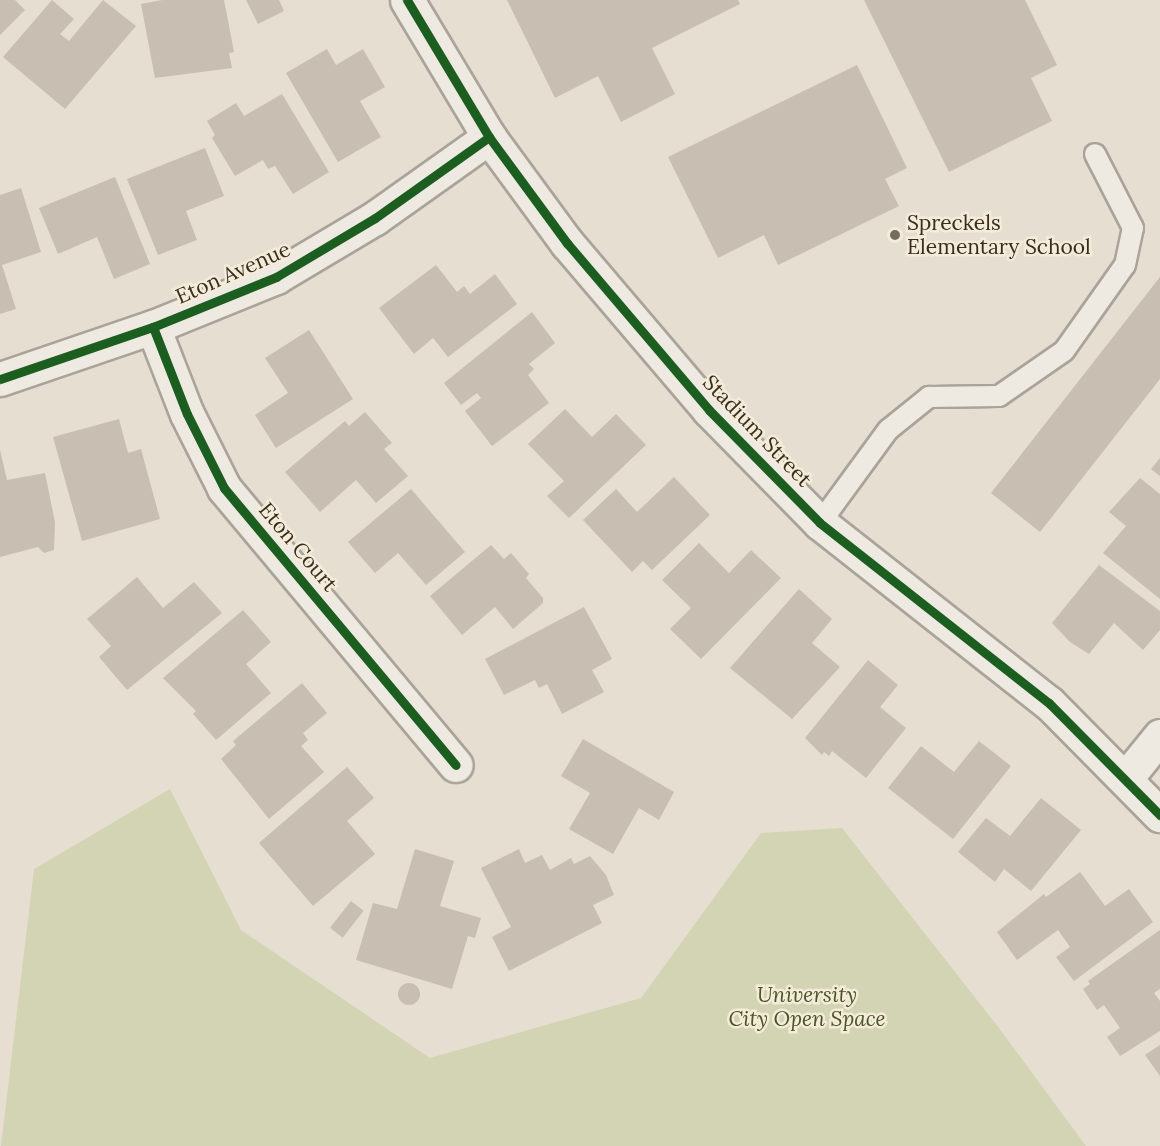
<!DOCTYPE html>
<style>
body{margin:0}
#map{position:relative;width:1160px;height:1146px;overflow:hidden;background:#e5ded1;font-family:Lora,serif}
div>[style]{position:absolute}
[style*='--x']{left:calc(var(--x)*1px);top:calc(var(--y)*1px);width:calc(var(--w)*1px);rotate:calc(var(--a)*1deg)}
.green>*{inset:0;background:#d3d4b4}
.building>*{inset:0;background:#c9beb2;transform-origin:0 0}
.round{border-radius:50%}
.roads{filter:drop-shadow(2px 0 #aaa399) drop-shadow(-2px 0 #aaa399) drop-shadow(0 2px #aaa399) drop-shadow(0 -2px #aaa399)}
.lane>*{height:20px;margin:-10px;padding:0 10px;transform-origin:10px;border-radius:10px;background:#eeeae2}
.street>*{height:33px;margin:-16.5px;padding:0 16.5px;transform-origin:16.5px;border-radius:16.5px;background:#eeeae2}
.cycleway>*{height:9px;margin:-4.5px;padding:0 4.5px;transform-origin:4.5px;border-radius:4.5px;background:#1b5e20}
.dots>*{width:16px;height:16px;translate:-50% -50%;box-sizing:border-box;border:3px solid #f4ecd8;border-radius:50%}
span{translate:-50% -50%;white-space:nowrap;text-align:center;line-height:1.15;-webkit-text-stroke:5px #f4ecd8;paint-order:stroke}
.poi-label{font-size:21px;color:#392d21}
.left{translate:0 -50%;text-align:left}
.street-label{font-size:21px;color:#392d21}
.park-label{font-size:21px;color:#4a5529;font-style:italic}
</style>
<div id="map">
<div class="green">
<i style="clip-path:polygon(170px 789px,241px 930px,430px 1058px,641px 998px,761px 833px,842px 828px,999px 1028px,1086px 1146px,1px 1146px,34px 869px)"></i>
</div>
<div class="building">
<i style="clip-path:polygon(0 0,15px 0,25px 10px,0 35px)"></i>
<i style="clip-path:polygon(52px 0,74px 19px,60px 34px,69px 41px,103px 0,136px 26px,65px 109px,3px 57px)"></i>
<i style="clip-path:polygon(162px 0,224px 0,234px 52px,229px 53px,232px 68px,155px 78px,141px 4px)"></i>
<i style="clip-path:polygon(246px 0,279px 0,284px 11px,258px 24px)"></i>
<i style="clip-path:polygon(507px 0,738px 0,740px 4px,652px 48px,675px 94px,621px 122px,598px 76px,555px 98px)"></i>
<i style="clip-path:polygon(864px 0,1025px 0,1057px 65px,1031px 78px,1052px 121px,949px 172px)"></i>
<i style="clip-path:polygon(327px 49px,336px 65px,363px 49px,385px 87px,360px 101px,381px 137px,338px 162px,286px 73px)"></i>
<i style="clip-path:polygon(857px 65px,907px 168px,885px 179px,899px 206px,778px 265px,764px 235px,718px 258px,668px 157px)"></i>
<i style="clip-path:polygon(282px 94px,329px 172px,293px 194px,275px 166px,268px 169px,263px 160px,235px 176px,212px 138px,215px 135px,207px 121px,236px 103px,244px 116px)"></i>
<i style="clip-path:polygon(205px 148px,224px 196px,186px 211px,197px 240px,158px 255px,127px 179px)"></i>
<i style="clip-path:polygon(115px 177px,150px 264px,114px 279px,97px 237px,58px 254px,39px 208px)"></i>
<i style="clip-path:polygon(21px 188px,41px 252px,2px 265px,16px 309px,0 314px,0 195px)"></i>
<i style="clip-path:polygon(436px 265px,457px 292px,464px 286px,470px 294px,495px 274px,517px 304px,448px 357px,433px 338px,414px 354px,379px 308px)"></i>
<i style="clip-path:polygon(1160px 277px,1160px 379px,1040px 532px,991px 493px)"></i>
<i style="clip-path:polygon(532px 312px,555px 343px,529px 364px,534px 369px,528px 375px,549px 403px,492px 446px,465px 411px,481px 398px,477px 393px,461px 405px,444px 383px)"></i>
<i style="clip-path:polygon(309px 330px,353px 399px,276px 448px,255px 415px,288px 393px,265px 358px)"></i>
<i style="clip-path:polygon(565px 409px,592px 437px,616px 414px,646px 445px,569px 518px,547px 496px,564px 481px,528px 444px)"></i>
<i style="clip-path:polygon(365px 412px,392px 443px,384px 449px,408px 476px,376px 503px,356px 480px,320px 512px,285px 472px,345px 421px,349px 426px)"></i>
<i style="clip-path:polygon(119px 419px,128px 453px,141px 449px,160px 519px,82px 541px,53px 437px)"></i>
<i style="clip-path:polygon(0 450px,7px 480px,45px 473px,55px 522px,54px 550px,44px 553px,38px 547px,0 557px)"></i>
<i style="clip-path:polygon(1160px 458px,1160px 476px,1151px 469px)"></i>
<i style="clip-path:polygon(674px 477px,710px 515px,652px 570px,643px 561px,632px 572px,583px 520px,616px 489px,637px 512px)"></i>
<i style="clip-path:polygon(1140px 478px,1160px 494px,1160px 599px,1103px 553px,1126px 526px,1109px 512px)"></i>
<i style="clip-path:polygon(411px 489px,465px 552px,426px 585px,398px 553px,375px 573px,348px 542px)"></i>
<i style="clip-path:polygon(699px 543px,729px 573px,751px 550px,781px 578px,701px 659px,670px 629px,691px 608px,662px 580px)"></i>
<i style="clip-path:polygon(491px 545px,504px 559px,511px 553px,529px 574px,526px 578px,543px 598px,543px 603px,513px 629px,495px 607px,462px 635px,430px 596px)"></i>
<i style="clip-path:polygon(1099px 565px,1160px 611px,1160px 630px,1143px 650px,1114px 623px,1089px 654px,1070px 642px,1052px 623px)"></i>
<i style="clip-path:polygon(137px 577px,163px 608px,194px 582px,222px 613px,127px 690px,99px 657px,111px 646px,87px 619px)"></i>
<i style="clip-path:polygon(799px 589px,832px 619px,812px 643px,840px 667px,792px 719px,730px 668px)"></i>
<i style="clip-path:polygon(584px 607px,612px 659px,592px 670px,604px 692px,562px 714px,547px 684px,539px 688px,535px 680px,504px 695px,485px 659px)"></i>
<i style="clip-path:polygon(243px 610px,271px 642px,246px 664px,271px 693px,216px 740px,193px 714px,196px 711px,163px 678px)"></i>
<i style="clip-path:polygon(868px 660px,898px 685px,880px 707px,906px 728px,866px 778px,832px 751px,829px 756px,824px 752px,822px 755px,805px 738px)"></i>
<i style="clip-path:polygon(302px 683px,327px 713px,303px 733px,308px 740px,301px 746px,324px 772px,269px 819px,221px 759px,236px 745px,233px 741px)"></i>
<i style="clip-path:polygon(583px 739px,674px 792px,659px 820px,639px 808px,613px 854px,569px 829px,590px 793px,561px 776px)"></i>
<i style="clip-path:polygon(979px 741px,1011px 766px,953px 839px,888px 788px,921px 746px,954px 772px)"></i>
<i style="clip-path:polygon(347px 767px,374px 798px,347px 821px,375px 854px,313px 906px,259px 843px)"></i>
<i style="clip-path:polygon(1041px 798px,1081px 830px,1031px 891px,1004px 869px,995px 882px,958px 852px,986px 818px,1010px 836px)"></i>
<i style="clip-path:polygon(415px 849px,454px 861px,440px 906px,481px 918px,475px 938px,468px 936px,452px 989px,356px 960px,373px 903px,397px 909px)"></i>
<i style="clip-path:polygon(519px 849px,525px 863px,542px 855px,550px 870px,571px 858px,574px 864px,590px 856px,606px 875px,614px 895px,593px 905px,602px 923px,509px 971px,492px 937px,511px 927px,481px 868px)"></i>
<i style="clip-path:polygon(1080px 872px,1105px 906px,1129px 889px,1153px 922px,1074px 981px,1056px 957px,1070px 947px,1058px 930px,1017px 960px,997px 932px,1044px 894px,1046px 897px)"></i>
<i style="left:351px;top:901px;width:16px;height:34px;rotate:38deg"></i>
<i style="clip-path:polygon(1160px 930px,1160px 989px,1154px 993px,1160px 1001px,1160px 1031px,1120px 1056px,1107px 1037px,1120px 1028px,1104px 1005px,1097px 1010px,1083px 989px,1090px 984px,1088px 981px)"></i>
<i class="round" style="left:398px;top:983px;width:22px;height:22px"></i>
<i style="clip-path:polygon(1160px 1045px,1160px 1076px,1145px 1055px)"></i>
</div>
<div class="roads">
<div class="lane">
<i style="--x:820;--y:523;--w:115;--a:-53.8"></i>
<i style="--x:888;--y:430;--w:53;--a:-38.8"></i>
<i style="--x:929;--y:397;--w:70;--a:-0.8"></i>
<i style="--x:999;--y:396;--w:79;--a:-34.7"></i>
<i style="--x:1064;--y:351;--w:105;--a:-54.7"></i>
<i style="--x:1125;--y:265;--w:38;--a:-78"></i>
<i style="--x:1133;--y:228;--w:83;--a:-117.2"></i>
</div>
<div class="street">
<i style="--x:407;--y:0;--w:160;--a:59.1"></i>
<i style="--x:489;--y:137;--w:132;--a:53.7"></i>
<i style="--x:567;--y:243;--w:219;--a:49.6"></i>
<i style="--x:709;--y:410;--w:158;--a:45.5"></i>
<i style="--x:820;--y:523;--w:291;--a:38.2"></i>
<i style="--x:1049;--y:703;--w:158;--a:45.3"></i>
<i style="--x:153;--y:327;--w:93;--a:68.7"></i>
<i style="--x:187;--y:414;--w:83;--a:63.4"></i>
<i style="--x:224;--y:488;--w:361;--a:50.1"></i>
<i style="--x:0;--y:379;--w:162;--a:-18.8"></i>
<i style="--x:153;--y:327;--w:133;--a:-22.1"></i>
<i style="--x:276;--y:277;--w:115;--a:-30.8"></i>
<i style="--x:375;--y:218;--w:140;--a:-35.4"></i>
<i style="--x:1126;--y:778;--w:54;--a:-51"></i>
</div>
</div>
<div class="cycleway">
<i style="--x:407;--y:0;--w:160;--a:59.1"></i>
<i style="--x:489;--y:137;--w:132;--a:53.7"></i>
<i style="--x:567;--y:243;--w:219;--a:49.6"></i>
<i style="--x:709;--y:410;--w:158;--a:45.5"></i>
<i style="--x:820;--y:523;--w:291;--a:38.2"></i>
<i style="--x:1049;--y:703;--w:158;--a:45.3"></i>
<i style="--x:153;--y:327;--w:93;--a:68.7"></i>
<i style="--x:187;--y:414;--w:83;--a:63.4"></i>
<i style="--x:224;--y:488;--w:361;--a:50.1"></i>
<i style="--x:0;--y:379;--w:162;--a:-18.8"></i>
<i style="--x:153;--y:327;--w:133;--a:-22.1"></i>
<i style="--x:276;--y:277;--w:115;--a:-30.8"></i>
<i style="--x:375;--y:218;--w:140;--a:-35.4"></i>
</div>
<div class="dots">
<i style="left:895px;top:235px;background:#756b5f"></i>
</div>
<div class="poi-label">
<span class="left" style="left:907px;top:235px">Spreckels<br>Elementary School</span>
</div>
<div class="street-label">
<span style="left:233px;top:273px;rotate:-24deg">Eton Avenue</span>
<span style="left:757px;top:431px;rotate:46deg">Stadium Street</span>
<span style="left:298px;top:547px;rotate:50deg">Eton Court</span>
</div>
<div class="park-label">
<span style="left:807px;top:1007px">University<br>City Open Space</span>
</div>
</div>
